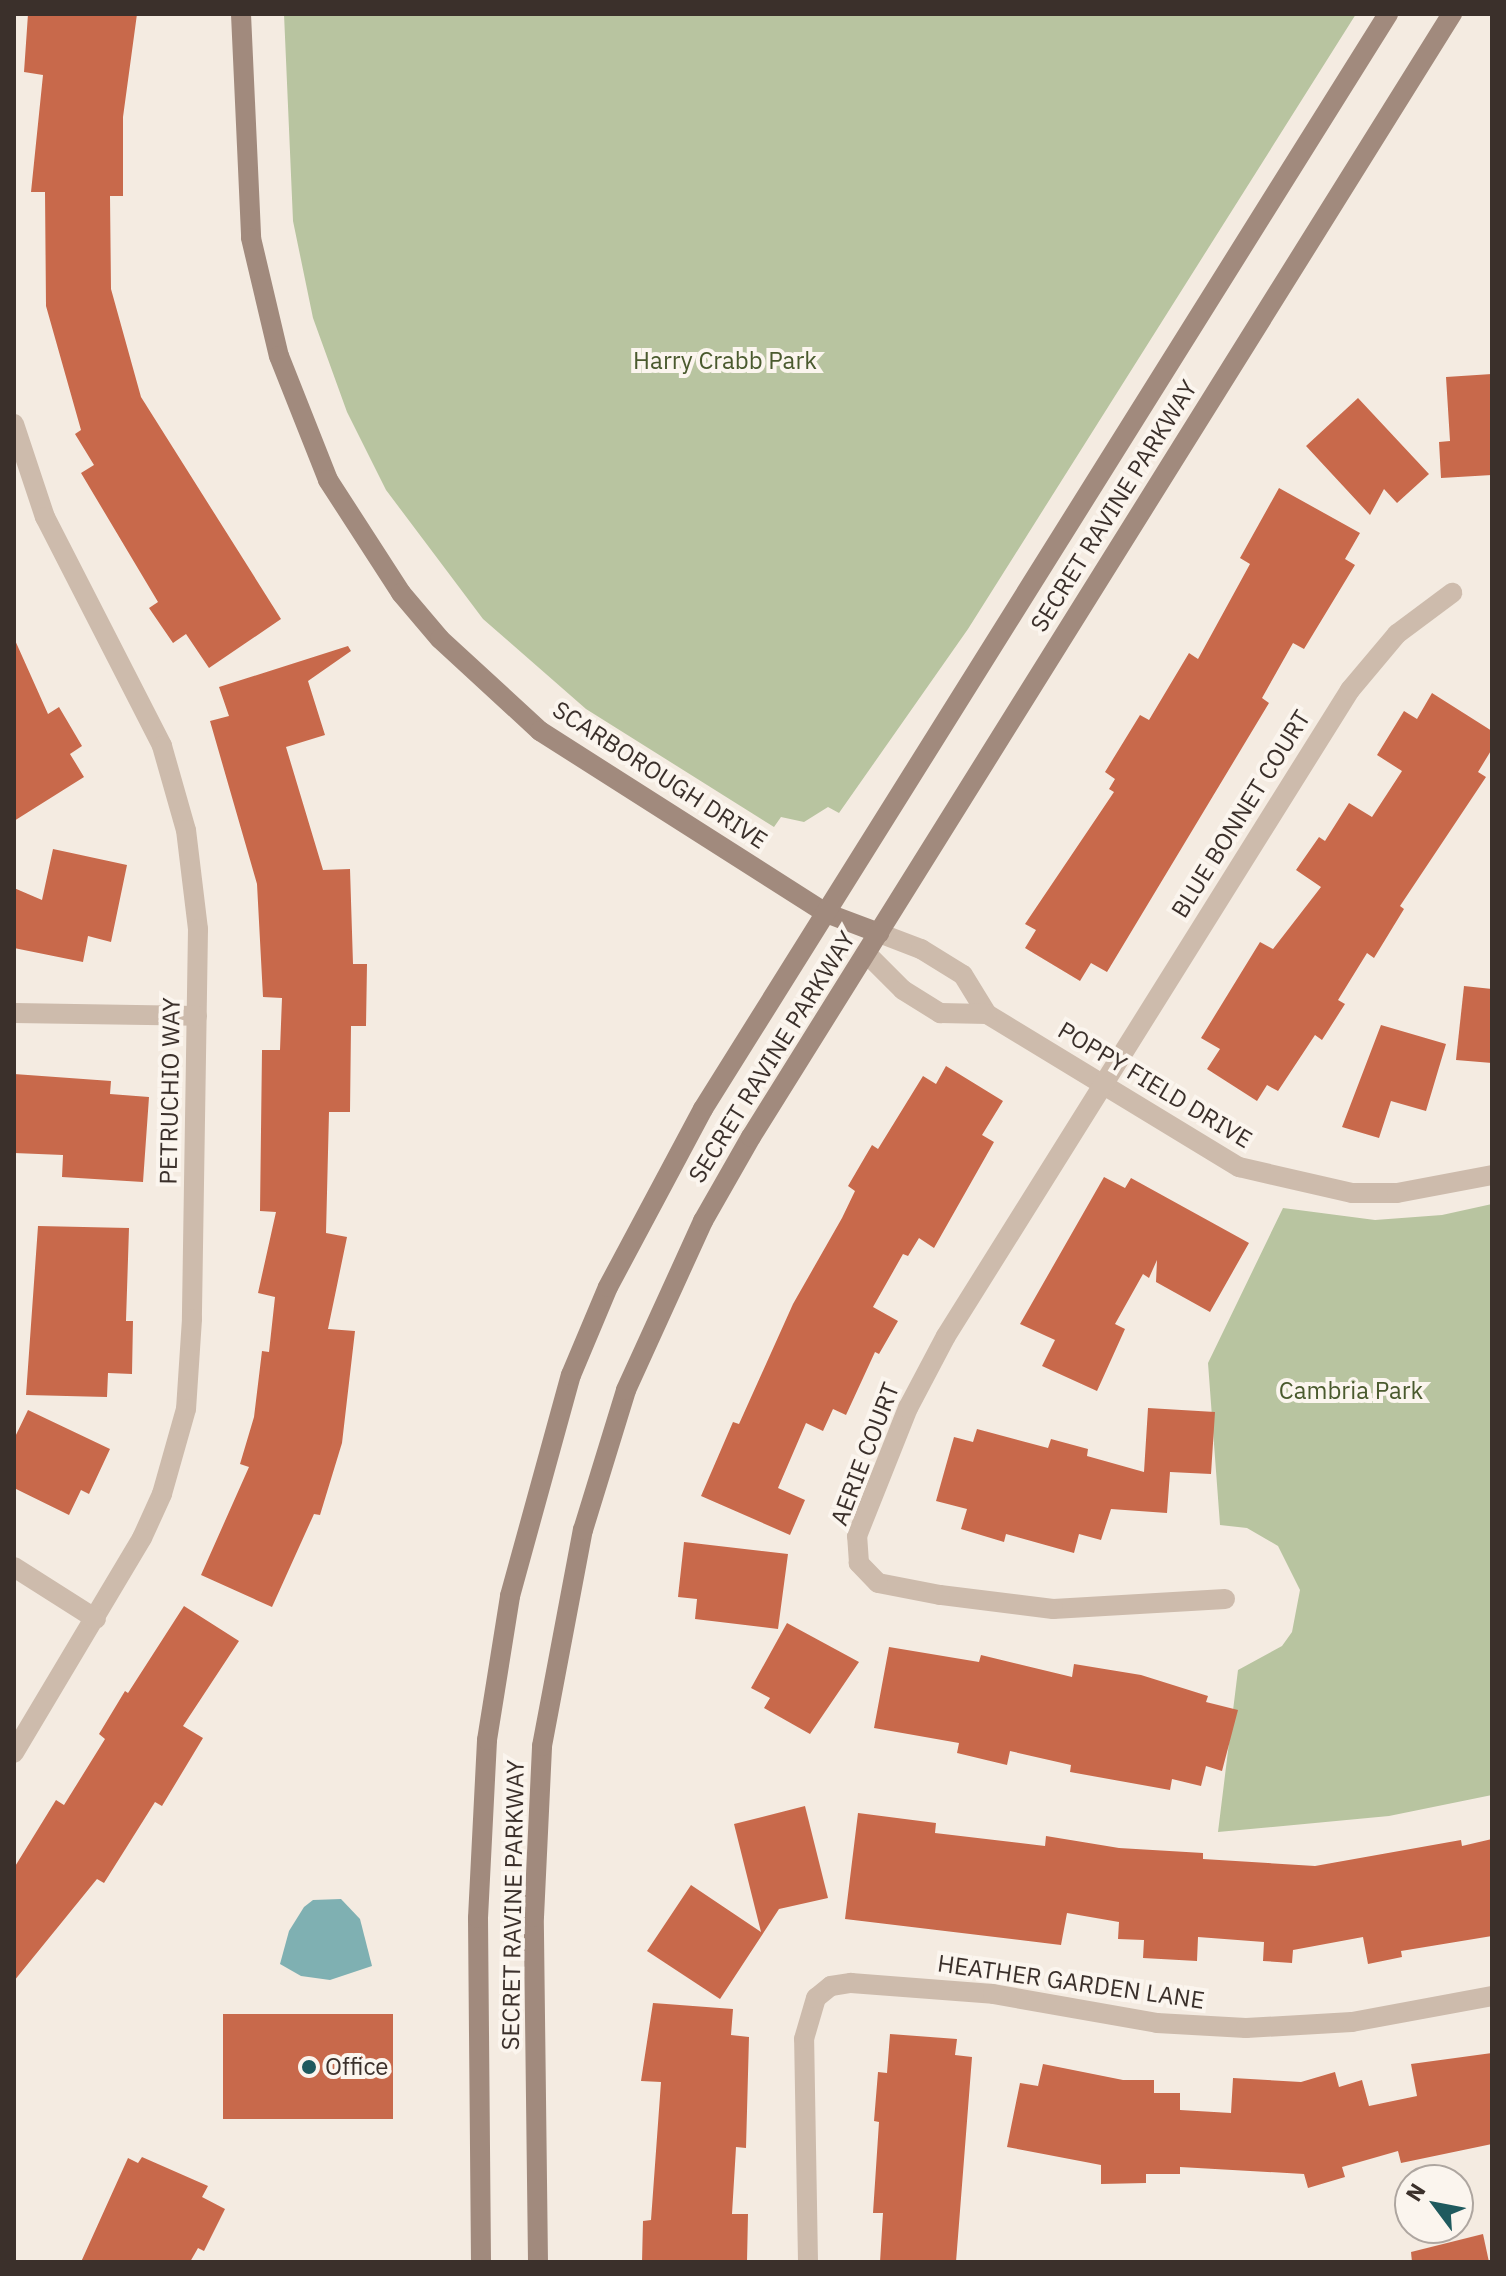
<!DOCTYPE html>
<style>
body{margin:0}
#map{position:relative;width:1506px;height:2276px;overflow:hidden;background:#f4ebe1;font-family:"IBM Plex Sans",sans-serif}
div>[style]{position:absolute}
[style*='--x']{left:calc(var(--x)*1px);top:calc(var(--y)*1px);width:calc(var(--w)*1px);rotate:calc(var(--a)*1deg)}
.green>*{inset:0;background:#b8c4a0}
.water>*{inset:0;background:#7fb0b2}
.building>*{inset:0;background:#c8694b;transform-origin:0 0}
.street>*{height:20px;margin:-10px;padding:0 10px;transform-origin:10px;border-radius:10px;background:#cdbbac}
.secondary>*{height:20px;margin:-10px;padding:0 10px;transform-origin:10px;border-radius:10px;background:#a18a7d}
.dots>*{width:22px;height:22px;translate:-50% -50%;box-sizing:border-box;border:4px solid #fbf5ee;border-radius:50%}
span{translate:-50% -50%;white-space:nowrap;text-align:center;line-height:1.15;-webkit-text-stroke:8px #fbf5ee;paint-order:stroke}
.park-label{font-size:24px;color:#4a5a2e}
.street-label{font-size:24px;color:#3b302b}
.poi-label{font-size:24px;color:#3b302b}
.left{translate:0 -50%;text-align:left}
.frame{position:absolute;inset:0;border:16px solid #3b302b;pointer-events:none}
.north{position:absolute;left:1394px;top:2164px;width:80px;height:80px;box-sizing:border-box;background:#fbf5ee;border:2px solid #aea6a0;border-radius:50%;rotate:302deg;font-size:22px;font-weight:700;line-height:32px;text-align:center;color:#3b302b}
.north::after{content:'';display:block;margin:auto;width:28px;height:36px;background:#1f5a5e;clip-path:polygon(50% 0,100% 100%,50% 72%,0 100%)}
</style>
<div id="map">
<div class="green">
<i style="clip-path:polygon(284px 14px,1356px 14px,968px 629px,839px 813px,828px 807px,804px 822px,781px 817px,774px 827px,586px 709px,483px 619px,386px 490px,347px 412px,313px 318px,293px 221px)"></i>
<i style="clip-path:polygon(1492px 1204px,1492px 1795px,1389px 1816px,1218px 1832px,1238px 1670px,1282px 1646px,1292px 1632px,1300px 1590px,1278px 1546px,1247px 1528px,1220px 1525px,1208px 1363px,1283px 1208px,1375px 1220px,1442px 1215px)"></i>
</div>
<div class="water">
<i style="clip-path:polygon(341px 1899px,360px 1919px,372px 1966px,330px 1980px,301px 1976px,280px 1964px,289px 1931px,304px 1907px,313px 1900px)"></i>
</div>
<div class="building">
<i style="clip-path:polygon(28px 14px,137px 14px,123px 117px,123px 196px,110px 196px,111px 289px,141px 397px,281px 619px,209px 668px,186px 634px,173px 643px,149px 608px,158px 602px,81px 473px,94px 465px,75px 434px,81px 430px,46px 306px,45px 192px,31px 192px,43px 75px,24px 72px)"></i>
<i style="clip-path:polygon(1492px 374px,1492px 475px,1441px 478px,1439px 442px,1450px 441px,1446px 377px)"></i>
<i style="clip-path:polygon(1358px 398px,1429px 474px,1397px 503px,1384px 489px,1370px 515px,1306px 446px)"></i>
<i style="clip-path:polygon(1279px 488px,1360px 533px,1345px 559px,1355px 565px,1304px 649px,1293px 643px,1262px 698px,1269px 703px,1107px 972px,1091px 963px,1080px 981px,1025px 948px,1036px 930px,1025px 924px,1114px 792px,1109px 789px,1115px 779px,1105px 772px,1140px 715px,1149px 720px,1189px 653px,1198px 659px,1250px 564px,1240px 558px)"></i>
<i style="clip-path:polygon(14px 638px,48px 714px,59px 707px,82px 746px,70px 754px,84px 777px,14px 821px)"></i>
<i style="clip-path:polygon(348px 646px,351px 651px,308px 681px,325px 735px,286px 747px,323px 870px,350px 869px,353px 964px,367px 964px,366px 1026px,351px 1026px,350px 1112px,329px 1112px,326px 1233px,347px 1237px,328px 1329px,355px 1331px,342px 1443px,320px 1515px,314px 1514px,272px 1607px,201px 1575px,249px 1467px,240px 1464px,254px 1417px,262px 1351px,269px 1352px,275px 1297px,258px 1293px,276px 1212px,260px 1211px,262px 1050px,280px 1050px,282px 998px,263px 997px,257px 884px,210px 721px,229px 716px,219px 687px)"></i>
<i style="clip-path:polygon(1432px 693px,1492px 731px,1492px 749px,1478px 772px,1486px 777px,1400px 906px,1404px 909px,1374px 958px,1367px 953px,1338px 1000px,1345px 1004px,1322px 1040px,1315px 1035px,1278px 1091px,1267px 1085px,1257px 1101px,1207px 1069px,1220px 1049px,1201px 1038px,1260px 942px,1273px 949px,1321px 887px,1296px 870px,1319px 837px,1325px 841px,1349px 803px,1372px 817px,1402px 771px,1377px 755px,1404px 711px,1417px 719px)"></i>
<i style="clip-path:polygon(53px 849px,127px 865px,111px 942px,88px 936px,83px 962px,14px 948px,14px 888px,42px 900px)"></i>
<i style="clip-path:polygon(1464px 986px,1492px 989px,1492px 1063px,1456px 1060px)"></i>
<i style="clip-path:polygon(1381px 1025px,1446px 1044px,1426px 1111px,1391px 1101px,1379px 1138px,1342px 1127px)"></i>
<i style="clip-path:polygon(946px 1066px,1003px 1101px,982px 1135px,994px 1142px,934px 1248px,919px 1238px,908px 1256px,903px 1254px,873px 1307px,898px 1321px,879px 1354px,875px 1352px,846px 1415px,833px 1409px,823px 1431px,806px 1423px,778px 1488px,805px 1500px,790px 1535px,701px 1496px,733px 1422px,739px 1424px,793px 1304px,842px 1218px,855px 1191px,848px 1186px,872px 1145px,878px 1149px,923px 1076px,936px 1084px)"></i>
<i style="clip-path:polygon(14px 1074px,111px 1081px,110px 1094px,149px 1097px,143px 1182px,62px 1177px,63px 1155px,14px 1153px)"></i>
<i style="clip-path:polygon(1104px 1177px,1125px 1188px,1131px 1178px,1249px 1243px,1210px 1312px,1156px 1282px,1157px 1260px,1149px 1278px,1143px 1274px,1115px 1324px,1125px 1329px,1097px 1391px,1042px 1366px,1055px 1340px,1020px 1324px)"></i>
<i style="clip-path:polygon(38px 1226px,129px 1228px,126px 1321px,133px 1321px,132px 1374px,108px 1373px,107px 1397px,26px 1395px)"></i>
<i style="clip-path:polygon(1148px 1408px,1215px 1412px,1211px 1474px,1170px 1472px,1167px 1513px,1111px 1509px,1101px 1540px,1079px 1534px,1074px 1553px,1006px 1534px,1004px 1542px,961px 1529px,967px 1509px,936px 1501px,954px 1437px,973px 1442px,977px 1429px,1048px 1448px,1051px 1439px,1088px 1449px,1087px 1456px,1144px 1472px)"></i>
<i style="clip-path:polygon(28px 1410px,110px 1449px,89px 1494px,81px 1490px,69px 1515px,14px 1488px,14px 1439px)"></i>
<i style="clip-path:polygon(684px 1542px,788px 1554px,778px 1629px,695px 1619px,697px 1599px,678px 1597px)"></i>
<i style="clip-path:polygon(184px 1606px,239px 1641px,183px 1726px,203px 1738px,162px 1806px,155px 1802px,104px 1883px,97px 1879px,14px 1981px,14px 1868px,56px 1800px,64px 1805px,105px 1739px,99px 1734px,125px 1691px,128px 1693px)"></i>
<i style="clip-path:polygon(787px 1623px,859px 1662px,810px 1734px,764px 1708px,770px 1698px,751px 1688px)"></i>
<i style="clip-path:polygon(889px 1647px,979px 1662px,981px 1655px,1072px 1677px,1074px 1664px,1141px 1675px,1208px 1696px,1206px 1702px,1238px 1710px,1222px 1771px,1206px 1766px,1201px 1786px,1172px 1779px,1170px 1790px,1070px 1772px,1071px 1765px,1010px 1751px,1007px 1765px,957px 1753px,959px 1743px,874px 1728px)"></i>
<i style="clip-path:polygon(805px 1806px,828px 1898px,779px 1909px,720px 1999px,647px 1951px,691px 1885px,761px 1932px,734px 1824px)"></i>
<i style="clip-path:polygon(858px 1813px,936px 1823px,935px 1833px,1045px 1846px,1046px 1836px,1119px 1848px,1203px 1853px,1203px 1859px,1315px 1866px,1461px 1840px,1462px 1846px,1492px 1839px,1492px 1936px,1401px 1951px,1402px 1957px,1368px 1964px,1363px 1937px,1293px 1950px,1292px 1963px,1263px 1961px,1264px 1942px,1198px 1937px,1197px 1961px,1143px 1958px,1144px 1940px,1118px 1939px,1119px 1922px,1067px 1913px,1061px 1945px,845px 1919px)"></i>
<i style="clip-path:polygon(653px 2003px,733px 2009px,731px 2035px,749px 2037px,746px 2148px,736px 2147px,732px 2214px,748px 2214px,747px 2262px,642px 2262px,643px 2221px,651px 2220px,661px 2082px,641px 2081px)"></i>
<i style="left:223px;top:2014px;width:170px;height:105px"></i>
<i style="clip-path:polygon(890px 2034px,957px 2039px,955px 2055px,972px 2057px,956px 2262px,880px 2262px,883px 2213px,873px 2213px,879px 2122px,874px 2121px,878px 2072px,887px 2073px)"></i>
<i style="clip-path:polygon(1492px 2053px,1492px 2144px,1401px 2163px,1398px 2151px,1342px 2167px,1345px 2177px,1308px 2188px,1304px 2174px,1180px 2167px,1180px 2174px,1146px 2174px,1146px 2183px,1101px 2184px,1101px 2165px,1007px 2147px,1020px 2083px,1038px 2086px,1043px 2064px,1123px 2080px,1154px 2080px,1154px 2093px,1180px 2093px,1180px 2110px,1231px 2113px,1233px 2078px,1301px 2082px,1335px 2072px,1339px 2087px,1362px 2080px,1369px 2106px,1417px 2096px,1411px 2064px)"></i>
<i style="clip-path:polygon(142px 2157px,208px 2186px,202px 2197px,225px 2209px,204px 2251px,198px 2248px,190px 2262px,81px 2262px,128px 2158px,138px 2163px)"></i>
<i style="clip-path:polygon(1483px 2234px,1489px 2262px,1412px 2262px,1411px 2252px)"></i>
</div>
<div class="street">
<i style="--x:14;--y:424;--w:98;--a:71.6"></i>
<i style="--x:45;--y:517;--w:257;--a:62.9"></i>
<i style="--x:162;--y:746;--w:87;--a:74.1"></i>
<i style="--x:186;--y:830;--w:100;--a:83.1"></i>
<i style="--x:198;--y:929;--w:390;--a:90.9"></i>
<i style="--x:192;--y:1319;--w:90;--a:93.8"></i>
<i style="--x:186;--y:1409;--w:88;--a:105.8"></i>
<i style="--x:162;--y:1494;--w:48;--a:114.4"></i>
<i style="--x:142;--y:1538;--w:250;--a:120.8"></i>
<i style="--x:879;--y:933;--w:45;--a:20.9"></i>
<i style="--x:921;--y:949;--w:49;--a:31.8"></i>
<i style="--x:963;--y:975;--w:46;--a:58.4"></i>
<i style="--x:987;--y:1014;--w:295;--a:31.3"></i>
<i style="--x:1239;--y:1167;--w:116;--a:13"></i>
<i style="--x:1352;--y:1193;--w:45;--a:0"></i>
<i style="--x:1397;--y:1193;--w:97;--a:-10.7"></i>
<i style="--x:866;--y:953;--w:52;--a:45"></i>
<i style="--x:903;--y:990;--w:44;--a:31.9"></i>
<i style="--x:940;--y:1013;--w:47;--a:1.2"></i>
<i style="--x:14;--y:1013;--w:183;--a:0.9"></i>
<i style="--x:14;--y:1567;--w:97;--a:32.4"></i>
<i style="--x:1225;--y:1599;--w:172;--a:176.7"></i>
<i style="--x:1053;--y:1609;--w:114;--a:-172.9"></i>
<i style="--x:940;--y:1595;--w:63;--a:-169"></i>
<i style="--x:878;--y:1583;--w:28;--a:-134"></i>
<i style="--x:859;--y:1563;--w:27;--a:-94"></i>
<i style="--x:857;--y:1536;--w:138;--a:-68.3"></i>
<i style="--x:908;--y:1408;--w:81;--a:-62.2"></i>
<i style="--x:946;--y:1336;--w:762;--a:-57.98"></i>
<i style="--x:1350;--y:690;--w:73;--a:-50"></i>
<i style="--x:1397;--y:634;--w:69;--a:-36.7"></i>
<i style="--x:808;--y:2262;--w:223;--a:-91"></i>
<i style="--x:804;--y:2039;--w:43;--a:-73.7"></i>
<i style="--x:816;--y:1998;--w:19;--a:-39"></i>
<i style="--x:831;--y:1986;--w:20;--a:-9"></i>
<i style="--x:851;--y:1983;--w:142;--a:4.4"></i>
<i style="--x:993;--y:1994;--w:167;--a:10"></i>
<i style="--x:1157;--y:2023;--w:89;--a:3.2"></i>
<i style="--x:1246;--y:2028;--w:106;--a:-3.2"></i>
<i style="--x:1352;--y:2022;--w:142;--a:-10.5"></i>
</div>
<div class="secondary">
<i style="--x:241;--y:14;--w:224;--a:87.4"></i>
<i style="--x:251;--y:238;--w:121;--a:76.7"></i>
<i style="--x:279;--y:356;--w:133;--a:68.4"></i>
<i style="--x:328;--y:480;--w:135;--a:57.1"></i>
<i style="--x:401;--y:593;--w:60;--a:49.7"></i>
<i style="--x:440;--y:639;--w:136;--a:42.6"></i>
<i style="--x:540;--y:731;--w:339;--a:32.5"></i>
<i style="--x:826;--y:913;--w:57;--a:20.7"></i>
<i style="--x:481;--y:2262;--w:344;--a:-90.5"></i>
<i style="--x:478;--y:1918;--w:178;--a:-87.1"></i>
<i style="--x:487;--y:1740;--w:146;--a:-80.9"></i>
<i style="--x:510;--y:1596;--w:229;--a:-74.6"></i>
<i style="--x:571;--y:1375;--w:95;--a:-67.2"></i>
<i style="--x:608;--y:1287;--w:202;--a:-61.9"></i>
<i style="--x:703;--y:1109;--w:1292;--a:-57.97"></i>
<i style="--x:538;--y:2262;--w:345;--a:-90.7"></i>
<i style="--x:534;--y:1917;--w:171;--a:-87.3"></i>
<i style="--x:542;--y:1746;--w:220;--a:-79.3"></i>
<i style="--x:583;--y:1530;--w:146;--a:-72.9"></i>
<i style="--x:626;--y:1390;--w:186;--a:-65.5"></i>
<i style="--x:703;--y:1221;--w:97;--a:-60.3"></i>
<i style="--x:751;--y:1137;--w:1324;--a:-58.03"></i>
</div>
<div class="dots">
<i style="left:309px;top:2067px;background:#1f5a5e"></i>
</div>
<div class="park-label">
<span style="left:725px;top:361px">Harry Crabb Park</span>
<span style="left:1351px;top:1391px">Cambria Park</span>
</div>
<div class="street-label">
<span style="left:1114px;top:506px;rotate:-58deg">SECRET RAVINE PARKWAY</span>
<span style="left:660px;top:775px;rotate:33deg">SCARBOROUGH DRIVE</span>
<span style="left:1241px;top:814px;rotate:-58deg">BLUE BONNET COURT</span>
<span style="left:772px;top:1057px;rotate:-58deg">SECRET RAVINE PARKWAY</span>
<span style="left:1155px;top:1085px;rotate:31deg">POPPY FIELD DRIVE</span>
<span style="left:170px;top:1091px;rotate:-89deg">PETRUCHIO WAY</span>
<span style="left:865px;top:1454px;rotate:-69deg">AERIE COURT</span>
<span style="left:513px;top:1905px;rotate:-89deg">SECRET RAVINE PARKWAY</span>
<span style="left:1071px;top:1982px;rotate:8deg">HEATHER GARDEN LANE</span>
</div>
<div class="poi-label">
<span class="left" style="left:325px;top:2067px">Office</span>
</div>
<div class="frame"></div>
<div class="north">N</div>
</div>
